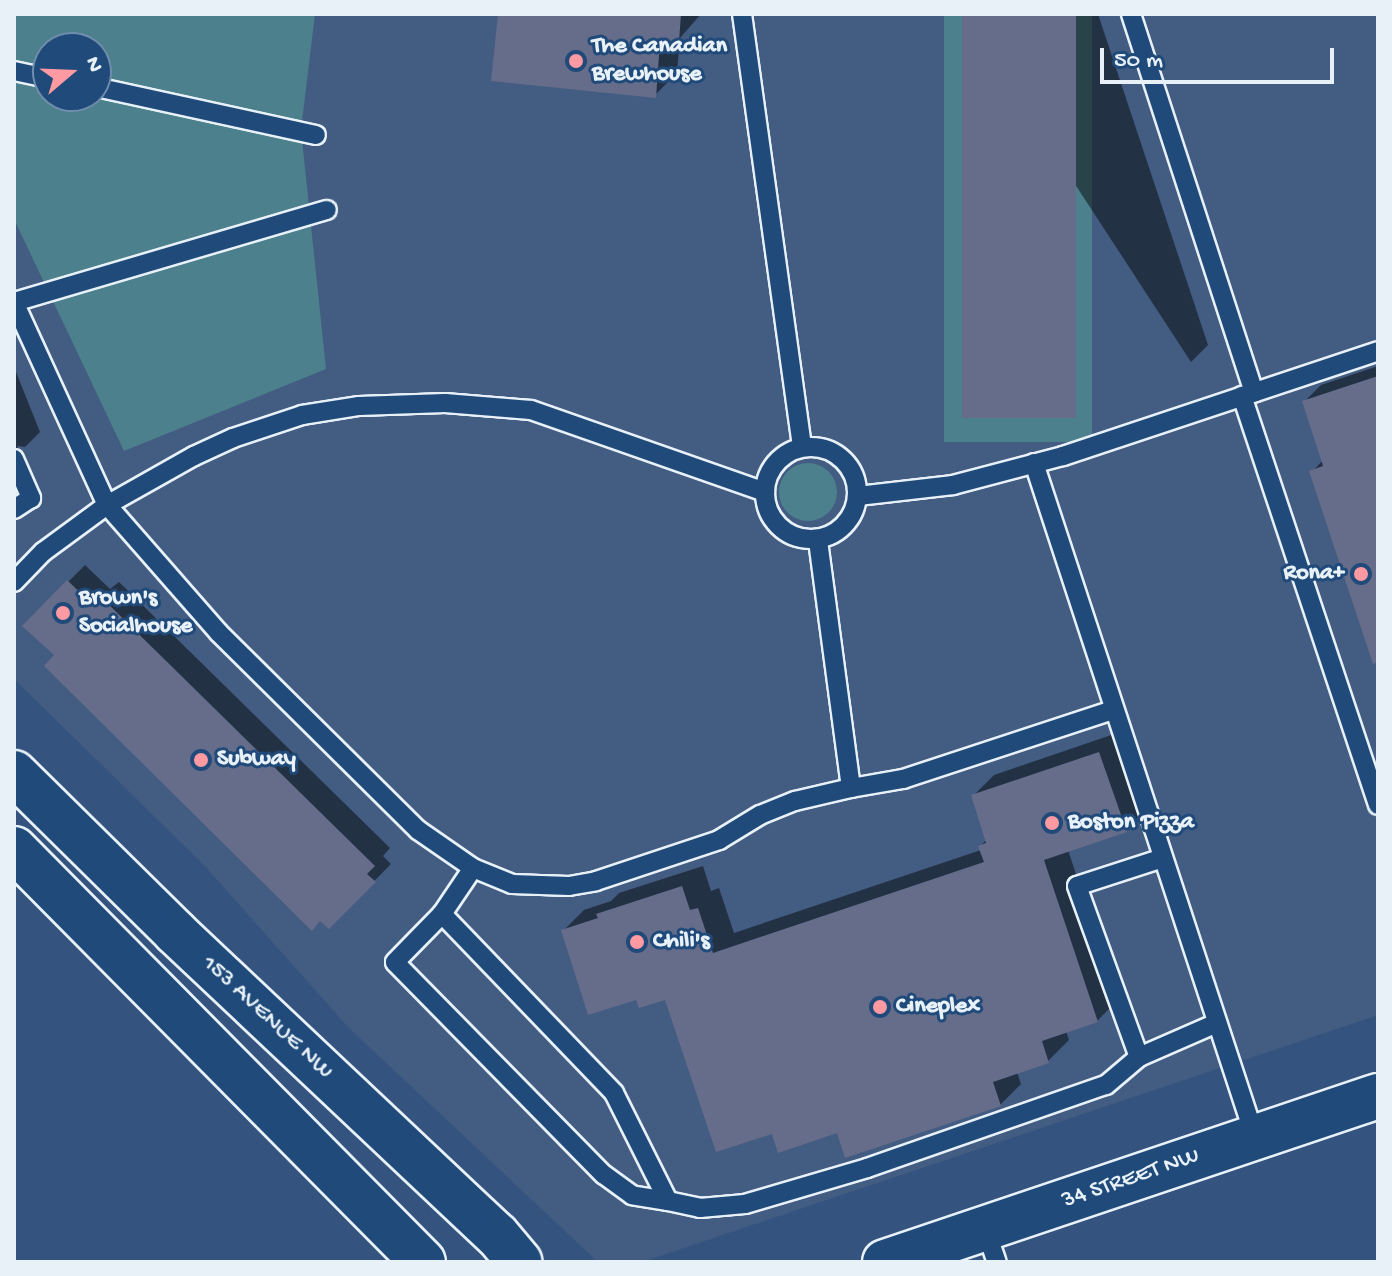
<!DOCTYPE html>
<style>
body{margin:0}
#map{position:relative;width:1392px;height:1276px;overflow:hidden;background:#34547f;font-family:"Gochi Hand",sans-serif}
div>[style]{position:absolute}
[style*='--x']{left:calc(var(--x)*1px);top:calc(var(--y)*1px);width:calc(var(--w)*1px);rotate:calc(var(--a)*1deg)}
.built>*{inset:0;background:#435c82}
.green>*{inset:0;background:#4c808c;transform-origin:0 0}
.round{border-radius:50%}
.shadow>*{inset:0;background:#0007}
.building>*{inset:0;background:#666d8a;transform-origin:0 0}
.roads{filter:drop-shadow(2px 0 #e8f1f8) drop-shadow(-2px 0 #e8f1f8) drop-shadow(0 2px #e8f1f8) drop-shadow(0 -2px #e8f1f8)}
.lane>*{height:18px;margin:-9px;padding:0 9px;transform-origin:9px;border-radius:9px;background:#1f4a7a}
.lane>.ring{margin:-9px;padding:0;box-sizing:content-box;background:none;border:18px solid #1f4a7a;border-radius:50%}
.secondary>*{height:44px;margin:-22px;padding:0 22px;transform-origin:22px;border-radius:22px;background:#1f4a7a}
.dots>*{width:22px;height:22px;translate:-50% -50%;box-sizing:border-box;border:4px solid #1f4a7a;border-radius:50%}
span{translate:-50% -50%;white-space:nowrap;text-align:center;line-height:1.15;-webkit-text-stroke:6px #1f4a7a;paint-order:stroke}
.poi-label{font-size:24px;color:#e8f1f8;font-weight:700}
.left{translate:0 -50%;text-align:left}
.right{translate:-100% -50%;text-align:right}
.street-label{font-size:24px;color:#e8f1f8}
.frame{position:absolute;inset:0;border:16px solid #e8f1f8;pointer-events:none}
.north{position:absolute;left:32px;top:32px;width:80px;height:80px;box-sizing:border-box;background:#1f4a7a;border:2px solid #6f8dac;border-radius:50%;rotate:71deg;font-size:22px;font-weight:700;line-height:32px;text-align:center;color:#e8f1f8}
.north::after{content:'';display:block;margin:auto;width:28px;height:36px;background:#ff9aa2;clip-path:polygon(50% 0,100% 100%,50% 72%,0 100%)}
.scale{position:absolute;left:1100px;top:48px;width:234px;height:36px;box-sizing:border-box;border:4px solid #e8f1f8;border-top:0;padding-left:10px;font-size:24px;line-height:28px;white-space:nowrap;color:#e8f1f8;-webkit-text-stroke:6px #1f4a7a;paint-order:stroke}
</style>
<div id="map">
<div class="built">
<i style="clip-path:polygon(evenodd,14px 14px,1378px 14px,1378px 1015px,642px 1262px,598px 1262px,349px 1028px,203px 864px,14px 679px,14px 14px,48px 48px,96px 48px,96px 96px,48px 96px,48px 48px)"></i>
</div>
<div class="green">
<i style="clip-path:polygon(evenodd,14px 14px,315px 14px,301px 130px,326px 369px,124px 451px,14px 219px,14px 14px,48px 48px,96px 48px,96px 96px,48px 96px,48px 48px)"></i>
<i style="left:944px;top:14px;width:148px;height:428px"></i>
<i class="round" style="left:779px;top:463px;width:58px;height:58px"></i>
</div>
<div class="shadow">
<i style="clip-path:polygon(500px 14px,701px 14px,680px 38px,677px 73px,655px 95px)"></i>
<i style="clip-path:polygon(964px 14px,1098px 14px,1208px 345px,1191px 362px)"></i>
<i style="clip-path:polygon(1378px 366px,1378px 671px,1312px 472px,1323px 460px,1304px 402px,1321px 385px)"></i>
<i style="clip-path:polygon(14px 367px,40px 432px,25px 447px,17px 446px,30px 477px,14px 493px)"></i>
<i style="clip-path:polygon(85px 565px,110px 589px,119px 582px,390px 848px,383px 856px,391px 864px,329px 927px,25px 625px)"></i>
<i style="clip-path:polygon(1120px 732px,1147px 809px,1126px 830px,1068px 850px,1118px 1000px,1097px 1021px,1066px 1031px,1069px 1040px,1048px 1061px,1017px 1072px,1021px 1084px,1000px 1105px,773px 1131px,666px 997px,638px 998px,563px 931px,584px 910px,611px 901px,619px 893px,703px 866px,711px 891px,719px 888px,734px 933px,981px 850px,980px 847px,987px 839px,973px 796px,994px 775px)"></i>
</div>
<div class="building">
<i style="clip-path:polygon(498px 14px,681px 14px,679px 42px,660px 41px,656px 98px,491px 81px)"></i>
<i style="left:962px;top:14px;width:114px;height:404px"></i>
<i style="clip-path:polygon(1378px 376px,1378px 663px,1373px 664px,1309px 471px,1323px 466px,1302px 401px)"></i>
<i style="clip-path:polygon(67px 580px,92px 604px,101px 597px,375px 866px,367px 874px,376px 882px,329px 929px,320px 921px,312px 931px,44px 666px,54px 655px,22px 626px)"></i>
<i style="clip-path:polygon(1099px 752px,1127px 832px,1044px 860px,1098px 1022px,1042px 1041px,1049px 1063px,993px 1082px,1001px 1106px,845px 1158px,837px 1133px,778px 1153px,772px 1134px,716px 1152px,665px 1000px,639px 1008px,636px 1000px,588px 1015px,561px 930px,598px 918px,596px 914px,682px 886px,690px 910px,698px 908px,713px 953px,984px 862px,978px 846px,986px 843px,971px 795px)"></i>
</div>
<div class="roads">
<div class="lane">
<i style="--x:742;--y:14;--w:437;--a:82.1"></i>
<i style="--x:1131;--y:14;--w:398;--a:72"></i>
<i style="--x:14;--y:71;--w:35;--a:12"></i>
<i style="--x:96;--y:87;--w:225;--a:12.3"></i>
<i style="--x:14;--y:302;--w:223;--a:65.4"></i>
<i style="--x:107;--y:505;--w:170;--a:48.8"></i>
<i style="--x:219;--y:633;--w:280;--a:44.7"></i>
<i style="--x:418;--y:830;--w:67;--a:34.6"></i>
<i style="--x:473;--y:868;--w:42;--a:22.3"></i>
<i style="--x:512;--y:884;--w:57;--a:2"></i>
<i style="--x:569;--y:886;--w:27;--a:-10"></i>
<i style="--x:596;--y:881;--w:130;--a:-18.4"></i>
<i style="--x:719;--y:840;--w:48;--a:-31.4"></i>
<i style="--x:760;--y:815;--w:38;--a:-22"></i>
<i style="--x:795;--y:801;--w:57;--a:-13.1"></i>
<i style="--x:851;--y:788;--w:250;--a:-97.6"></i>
<i style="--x:14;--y:302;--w:326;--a:-16.4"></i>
<i style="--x:1242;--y:396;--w:431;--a:71.6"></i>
<i class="ring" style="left:765px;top:447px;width:74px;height:74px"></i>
<i style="--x:14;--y:459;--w:43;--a:66.4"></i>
<i style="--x:31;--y:498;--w:20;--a:147"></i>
<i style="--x:1034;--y:463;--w:709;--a:71.85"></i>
<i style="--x:858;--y:496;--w:96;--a:-6.6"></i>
<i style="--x:953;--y:485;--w:114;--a:-14.8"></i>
<i style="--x:1063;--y:456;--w:332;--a:-18.4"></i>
<i style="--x:14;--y:582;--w:42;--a:-46"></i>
<i style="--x:43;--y:552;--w:79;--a:-36.3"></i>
<i style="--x:107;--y:505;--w:100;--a:-29.4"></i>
<i style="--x:194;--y:456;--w:43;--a:-24.8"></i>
<i style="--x:233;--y:438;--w:73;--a:-18.4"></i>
<i style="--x:302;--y:415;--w:58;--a:-9"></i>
<i style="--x:359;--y:406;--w:86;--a:-2"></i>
<i style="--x:445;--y:403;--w:86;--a:4.7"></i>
<i style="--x:531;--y:410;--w:248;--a:19.3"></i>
<i style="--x:851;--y:788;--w:53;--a:-9.8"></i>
<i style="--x:903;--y:779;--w:221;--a:-18.2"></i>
<i style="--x:1163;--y:858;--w:90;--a:162"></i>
<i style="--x:1077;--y:886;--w:182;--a:70.1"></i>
<i style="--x:1139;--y:1057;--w:85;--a:-23.6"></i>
<i style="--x:442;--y:914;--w:248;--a:46.1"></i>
<i style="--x:614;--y:1093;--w:121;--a:63.4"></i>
<i style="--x:668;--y:1201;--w:36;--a:-171"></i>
<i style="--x:632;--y:1195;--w:34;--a:-144"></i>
<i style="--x:604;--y:1175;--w:298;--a:-134.5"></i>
<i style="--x:395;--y:962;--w:67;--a:-45.6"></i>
<i style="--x:442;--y:914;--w:55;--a:-56"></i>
<i style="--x:668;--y:1201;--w:33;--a:12"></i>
<i style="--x:700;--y:1208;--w:45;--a:-5.1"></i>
<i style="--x:745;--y:1204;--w:127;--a:-16.4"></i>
<i style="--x:867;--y:1168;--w:253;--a:-19.2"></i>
<i style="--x:1106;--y:1085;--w:43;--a:-40.3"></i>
<i style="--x:985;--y:1228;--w:36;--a:71"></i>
</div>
<div class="secondary">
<i style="--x:14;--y:773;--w:226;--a:44.6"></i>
<i style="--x:175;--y:932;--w:442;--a:43.3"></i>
<i style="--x:497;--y:1235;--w:35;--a:50"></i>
<i style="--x:14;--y:849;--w:581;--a:45.28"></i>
<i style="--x:885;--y:1262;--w:520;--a:-18.61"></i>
</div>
</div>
<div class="dots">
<i style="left:576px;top:61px;background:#ff9aa2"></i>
<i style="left:1361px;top:574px;background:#ff9aa2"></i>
<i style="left:63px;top:613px;background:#ff9aa2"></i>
<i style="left:201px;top:760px;background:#ff9aa2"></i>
<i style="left:1052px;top:823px;background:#ff9aa2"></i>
<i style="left:637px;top:942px;background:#ff9aa2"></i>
<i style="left:880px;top:1007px;background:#ff9aa2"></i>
</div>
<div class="poi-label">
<span class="left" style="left:592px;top:61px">The Canadian<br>Brewhouse</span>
<span class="right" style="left:1345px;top:574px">Rona+</span>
<span class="left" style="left:79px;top:613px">Brown's<br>Socialhouse</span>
<span class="left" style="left:217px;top:760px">Subway</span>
<span class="left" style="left:1068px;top:823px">Boston Pizza</span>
<span class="left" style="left:653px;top:942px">Chili's</span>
<span class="left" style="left:896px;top:1007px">Cineplex</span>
</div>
<div class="street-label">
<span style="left:267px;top:1018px;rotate:43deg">153 AVENUE NW</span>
<span style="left:1131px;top:1179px;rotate:-19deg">34 STREET NW</span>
</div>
<div class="frame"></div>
<div class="north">N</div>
<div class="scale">50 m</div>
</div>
